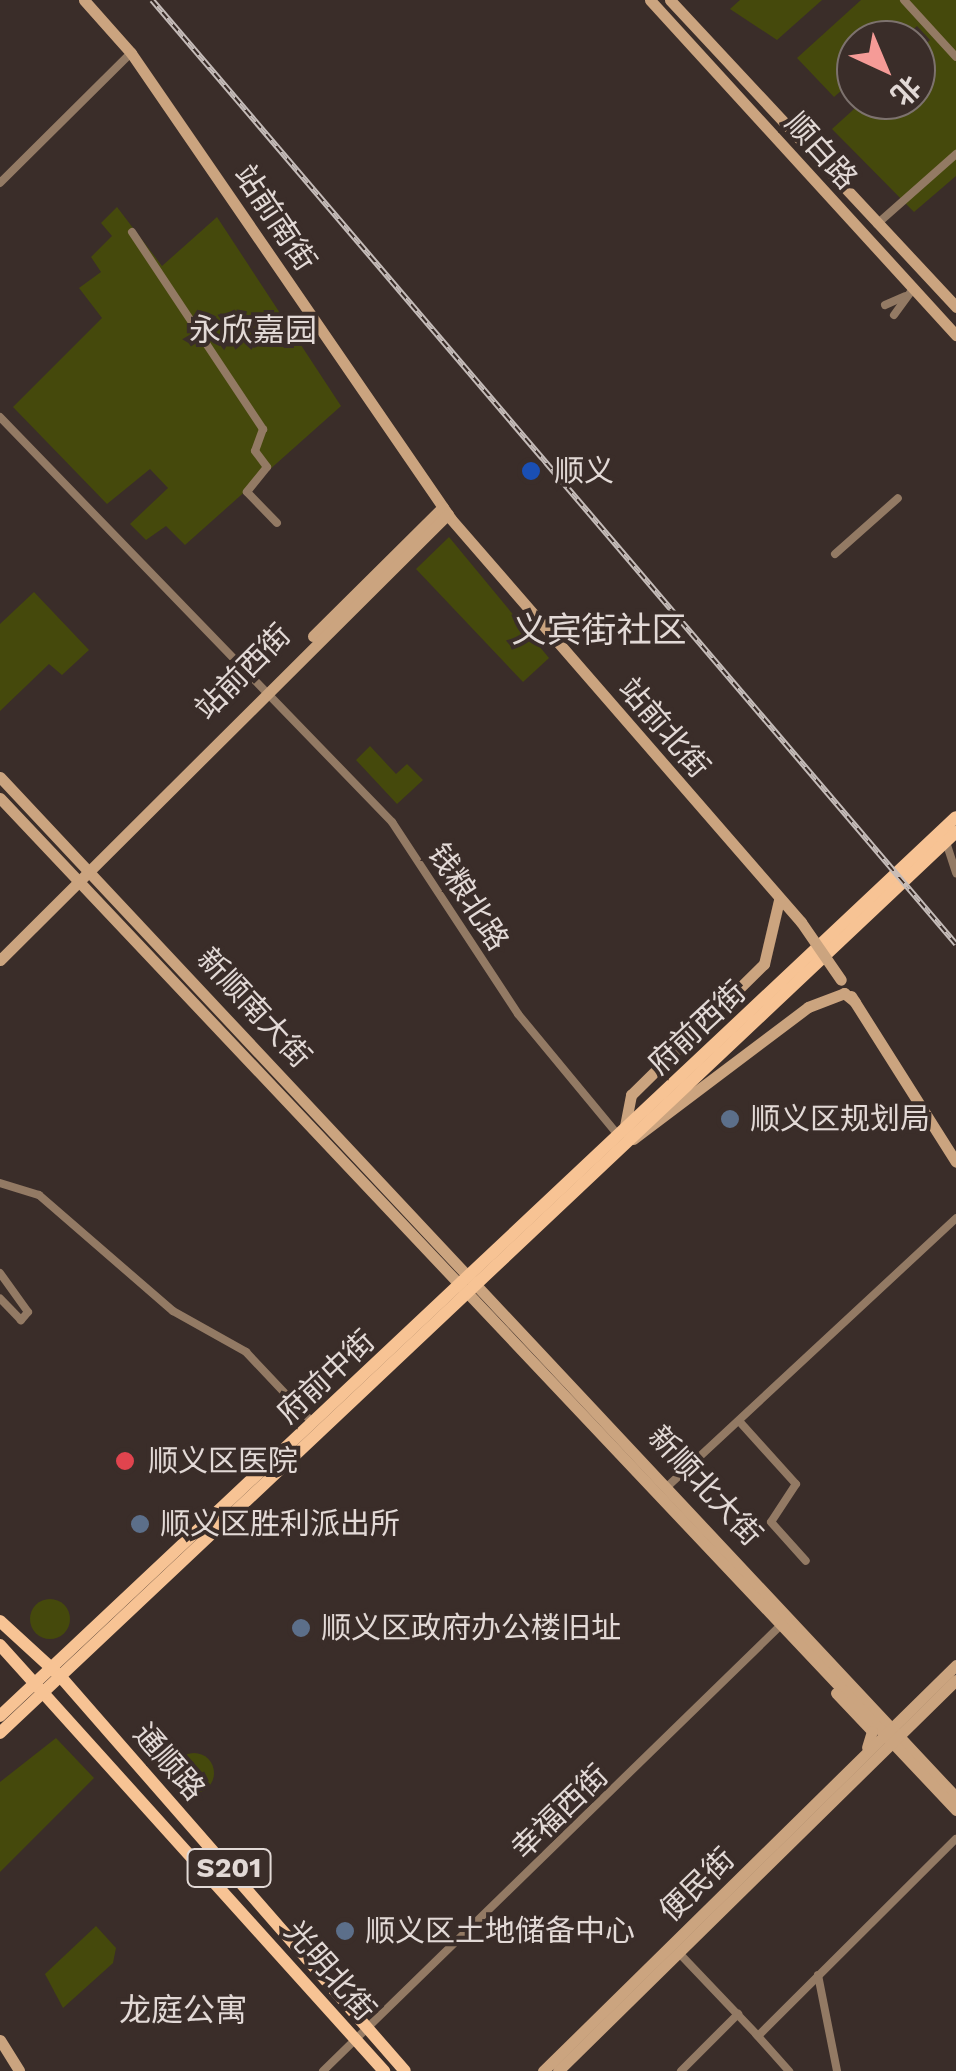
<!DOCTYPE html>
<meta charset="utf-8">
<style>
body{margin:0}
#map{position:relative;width:956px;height:2071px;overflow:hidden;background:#3a2d29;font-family:"Work Sans","Noto Sans SC",sans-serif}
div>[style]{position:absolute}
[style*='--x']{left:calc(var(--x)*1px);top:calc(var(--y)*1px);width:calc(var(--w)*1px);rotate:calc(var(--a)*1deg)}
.green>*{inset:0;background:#45490c}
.round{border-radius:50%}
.street>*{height:8px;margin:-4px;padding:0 4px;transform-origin:4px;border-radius:4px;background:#937a64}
.secondary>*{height:11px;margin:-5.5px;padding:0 5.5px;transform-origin:5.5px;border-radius:5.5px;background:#cba47f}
.primary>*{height:12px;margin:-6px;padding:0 6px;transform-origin:6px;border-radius:6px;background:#f7c394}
.rail>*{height:6px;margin-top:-3px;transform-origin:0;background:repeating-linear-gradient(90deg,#3a2d29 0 8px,#c5bcb9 0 16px);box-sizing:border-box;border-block:2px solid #c5bcb9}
.secondary-bridge>*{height:11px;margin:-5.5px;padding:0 5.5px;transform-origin:5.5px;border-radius:5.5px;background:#cba47f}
.dots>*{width:28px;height:28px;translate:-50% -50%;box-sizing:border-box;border:5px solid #3a2d29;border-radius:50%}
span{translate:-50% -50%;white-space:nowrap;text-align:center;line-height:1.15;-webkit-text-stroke:8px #3a2d29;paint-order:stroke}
.shield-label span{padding:2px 8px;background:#3a2d29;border:2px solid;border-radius:8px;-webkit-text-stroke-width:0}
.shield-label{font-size:28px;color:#e2d9d6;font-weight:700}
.street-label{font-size:30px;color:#e2d9d6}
.poi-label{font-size:30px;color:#e2d9d6}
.left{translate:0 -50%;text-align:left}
.neighbourhood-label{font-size:32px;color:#e2d9d6}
.quarter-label{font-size:35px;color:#e2d9d6}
.north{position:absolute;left:836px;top:20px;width:100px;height:100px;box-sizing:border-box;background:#3a2d29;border:2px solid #7d726e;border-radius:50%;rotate:136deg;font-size:28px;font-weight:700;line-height:40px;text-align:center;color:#e2d9d6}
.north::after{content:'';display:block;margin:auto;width:35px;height:45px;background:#f59b97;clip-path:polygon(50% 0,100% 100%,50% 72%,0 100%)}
</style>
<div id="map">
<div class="green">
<i style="clip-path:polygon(740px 0,822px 0,777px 40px,730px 9px)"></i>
<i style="clip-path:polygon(861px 0,956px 0,956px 176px,914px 212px,832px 129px,864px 100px,916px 100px,916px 53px,930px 40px,917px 26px,900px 40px,856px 40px,856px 78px,834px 97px,797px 58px)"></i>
<i style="clip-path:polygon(117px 207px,162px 266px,217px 217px,341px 406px,185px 545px,166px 526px,146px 540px,130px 524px,168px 488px,150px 469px,107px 504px,13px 407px,102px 318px,79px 288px,101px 272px,91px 257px,112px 236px,101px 223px)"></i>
<i style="clip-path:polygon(449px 537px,549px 658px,523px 682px,416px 569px)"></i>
<i style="clip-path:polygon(34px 592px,89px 650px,62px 675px,49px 664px,0 711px,0 624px)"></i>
<i style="clip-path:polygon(370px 746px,396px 774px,407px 764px,423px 780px,397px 804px,356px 760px)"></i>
<i class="round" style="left:30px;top:1599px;width:40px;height:40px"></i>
<i style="clip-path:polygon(56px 1738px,94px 1778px,0 1872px,0 1782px)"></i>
<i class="round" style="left:174px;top:1753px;width:40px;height:40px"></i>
<i style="clip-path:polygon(96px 1926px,116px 1948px,113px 1963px,63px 2008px,45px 1974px)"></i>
</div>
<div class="street">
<i style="--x:904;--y:0;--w:77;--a:47.6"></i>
<i style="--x:0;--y:183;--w:185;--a:-44.8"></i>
<i style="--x:877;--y:224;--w:106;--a:-41.5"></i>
<i style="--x:132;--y:232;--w:237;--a:56.4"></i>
<i style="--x:263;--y:429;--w:23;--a:110"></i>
<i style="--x:255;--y:451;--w:20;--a:53"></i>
<i style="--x:267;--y:467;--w:32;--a:129"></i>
<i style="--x:247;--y:492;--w:43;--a:45.9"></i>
<i style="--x:885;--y:305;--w:22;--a:-24"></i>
<i style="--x:894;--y:315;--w:32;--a:-54"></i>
<i style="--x:0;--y:417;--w:564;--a:45.93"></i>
<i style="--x:392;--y:822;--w:230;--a:56.7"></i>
<i style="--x:518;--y:1014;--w:158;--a:50.4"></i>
<i style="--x:835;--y:554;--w:84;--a:-41.6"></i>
<i style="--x:946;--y:842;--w:33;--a:72"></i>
<i style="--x:0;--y:1183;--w:41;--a:17.1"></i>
<i style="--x:39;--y:1195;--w:177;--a:40.9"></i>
<i style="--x:173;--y:1311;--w:84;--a:29.3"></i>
<i style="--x:246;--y:1352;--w:98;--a:46.7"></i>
<i style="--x:0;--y:1273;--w:48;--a:54.3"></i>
<i style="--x:28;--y:1312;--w:11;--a:131"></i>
<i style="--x:21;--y:1320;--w:30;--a:-134"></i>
<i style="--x:739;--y:1421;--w:85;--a:47.9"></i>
<i style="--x:796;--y:1484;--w:45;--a:123.3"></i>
<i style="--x:771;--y:1522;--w:52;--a:48.1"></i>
<i style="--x:669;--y:1485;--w:392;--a:-42.9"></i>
<i style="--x:679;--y:1953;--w:115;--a:46.4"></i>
<i style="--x:758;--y:2036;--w:279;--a:-44.9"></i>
<i style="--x:818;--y:1975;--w:98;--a:78.8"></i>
<i style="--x:756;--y:2034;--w:50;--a:48.3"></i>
<i style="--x:323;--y:2071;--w:639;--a:-44.24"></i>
<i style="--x:681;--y:2071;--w:81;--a:-45"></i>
</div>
<div class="secondary">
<i style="--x:84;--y:0;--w:71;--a:48.4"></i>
<i style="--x:131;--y:53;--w:565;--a:55.52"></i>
<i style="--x:451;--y:519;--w:534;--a:49.03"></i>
<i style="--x:650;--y:0;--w:454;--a:47.6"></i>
<i style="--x:670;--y:0;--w:420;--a:47"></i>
<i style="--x:313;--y:636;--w:183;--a:-44.8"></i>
<i style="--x:0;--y:777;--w:1398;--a:46.86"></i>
<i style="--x:0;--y:798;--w:1392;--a:46.63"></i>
<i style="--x:0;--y:960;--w:632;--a:-44.87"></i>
<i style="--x:851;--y:996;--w:196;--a:57.7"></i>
<i style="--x:624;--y:1131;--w:37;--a:-79"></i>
<i style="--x:631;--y:1095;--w:187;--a:-44.6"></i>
<i style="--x:764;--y:964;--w:66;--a:-76.8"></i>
<i style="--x:633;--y:1139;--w:219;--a:-37"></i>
<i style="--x:808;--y:1007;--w:39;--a:-21"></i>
<i style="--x:844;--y:993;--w:14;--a:39"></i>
<i style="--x:836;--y:1693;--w:52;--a:46.5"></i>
<i style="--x:872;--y:1731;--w:17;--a:107"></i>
<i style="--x:0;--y:2040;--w:36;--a:58"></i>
<i style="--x:543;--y:2071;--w:579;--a:-44.51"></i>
<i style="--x:558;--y:2071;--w:558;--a:-44.49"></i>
</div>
<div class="primary">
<i style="--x:0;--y:1621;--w:81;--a:42.5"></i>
<i style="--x:60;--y:1676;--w:524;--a:48.87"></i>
<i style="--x:0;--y:1645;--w:574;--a:47.97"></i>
<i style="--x:0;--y:1716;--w:1312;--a:-43.24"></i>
<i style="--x:0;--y:1733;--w:1314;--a:-43.3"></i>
</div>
<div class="rail">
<i style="--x:152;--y:0;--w:1240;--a:49.58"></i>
</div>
<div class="secondary-bridge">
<i style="--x:801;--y:922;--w:70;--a:55.4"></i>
</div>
<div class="dots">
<i style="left:531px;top:471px;background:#1a4fb4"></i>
<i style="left:730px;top:1119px;background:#5c6f8a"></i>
<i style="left:125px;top:1461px;background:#e0444e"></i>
<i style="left:140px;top:1524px;background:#5c6f8a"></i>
<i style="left:301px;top:1628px;background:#5c6f8a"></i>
<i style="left:345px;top:1931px;background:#5c6f8a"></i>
</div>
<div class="shield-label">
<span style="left:229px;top:1868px">S201</span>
</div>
<div class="street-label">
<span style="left:821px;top:151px;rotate:48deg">顺白路</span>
<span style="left:275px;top:218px;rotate:56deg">站前南街</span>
<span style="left:243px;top:672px;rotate:-45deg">站前西街</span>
<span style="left:664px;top:728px;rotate:49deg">站前北街</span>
<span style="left:468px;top:897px;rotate:57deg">钱粮北路</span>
<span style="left:254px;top:1008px;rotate:47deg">新顺南大街</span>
<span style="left:697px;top:1028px;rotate:-43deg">府前西街</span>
<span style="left:326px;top:1377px;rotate:-43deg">府前中街</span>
<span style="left:705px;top:1486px;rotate:47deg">新顺北大街</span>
<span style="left:169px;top:1762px;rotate:49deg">通顺路</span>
<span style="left:560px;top:1812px;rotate:-44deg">幸福西街</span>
<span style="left:697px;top:1885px;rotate:-44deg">便民街</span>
<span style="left:330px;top:1971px;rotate:49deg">光明北街</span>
</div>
<div class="poi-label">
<span class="left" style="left:554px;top:471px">顺义</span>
<span class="left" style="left:750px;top:1119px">顺义区规划局</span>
<span class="left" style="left:148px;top:1461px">顺义区医院</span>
<span class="left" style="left:160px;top:1524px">顺义区胜利派出所</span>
<span class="left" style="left:321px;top:1628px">顺义区政府办公楼旧址</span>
<span class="left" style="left:365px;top:1931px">顺义区土地储备中心</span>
</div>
<div class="neighbourhood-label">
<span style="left:253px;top:330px">永欣嘉园</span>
<span style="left:183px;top:2010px">龙庭公寓</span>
</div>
<div class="quarter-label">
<span style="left:599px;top:630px">义宾街社区</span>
</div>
<div class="north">北</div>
</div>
